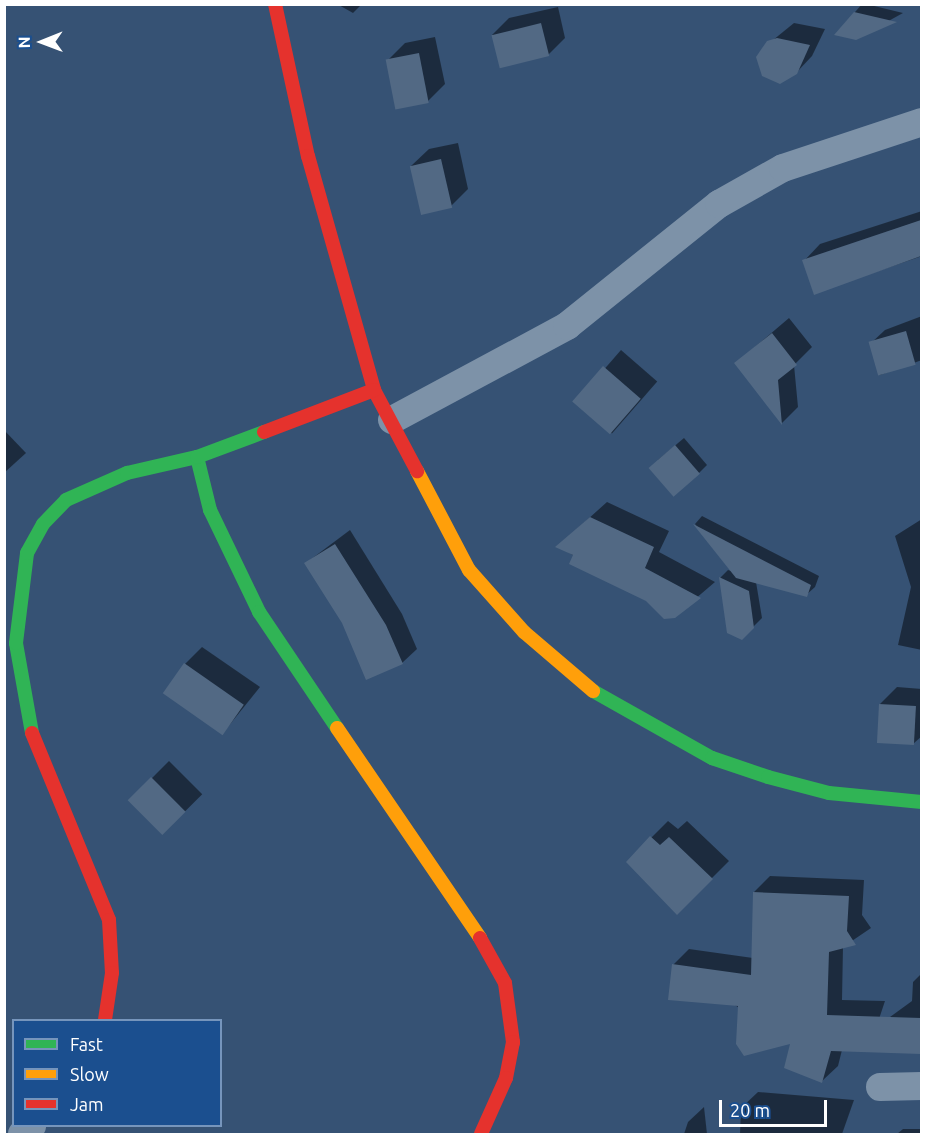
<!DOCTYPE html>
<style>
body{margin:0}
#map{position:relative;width:926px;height:1139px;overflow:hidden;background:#365274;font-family:Ubuntu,sans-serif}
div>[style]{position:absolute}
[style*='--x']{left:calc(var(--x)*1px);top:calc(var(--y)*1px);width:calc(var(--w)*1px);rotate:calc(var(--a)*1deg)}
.shadow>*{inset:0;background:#0007;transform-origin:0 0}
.building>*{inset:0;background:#526984;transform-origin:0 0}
.street>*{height:28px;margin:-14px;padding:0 14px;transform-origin:14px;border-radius:14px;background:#7d92a8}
.fast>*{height:14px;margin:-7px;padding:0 7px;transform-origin:7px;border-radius:7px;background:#30b455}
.slow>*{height:14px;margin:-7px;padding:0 7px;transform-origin:7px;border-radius:7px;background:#ff9f0a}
.jam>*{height:14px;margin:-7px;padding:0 7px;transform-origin:7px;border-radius:7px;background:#e5322d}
span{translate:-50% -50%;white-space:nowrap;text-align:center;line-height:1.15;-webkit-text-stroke:6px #1b4f8f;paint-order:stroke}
.frame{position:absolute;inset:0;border:6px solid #fff;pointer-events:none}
.legend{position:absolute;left:12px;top:1019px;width:210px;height:108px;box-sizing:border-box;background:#1b4f8f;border:2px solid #7695bc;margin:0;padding:8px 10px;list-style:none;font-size:18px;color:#fff}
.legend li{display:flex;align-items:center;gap:12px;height:30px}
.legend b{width:30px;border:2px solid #7695bc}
.north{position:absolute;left:12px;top:12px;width:60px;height:60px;-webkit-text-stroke:4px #1b4f8f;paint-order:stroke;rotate:269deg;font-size:16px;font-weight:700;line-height:24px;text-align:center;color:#fff}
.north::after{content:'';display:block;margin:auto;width:21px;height:27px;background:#fff;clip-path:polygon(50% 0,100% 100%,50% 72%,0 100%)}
.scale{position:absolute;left:719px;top:1100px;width:108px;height:27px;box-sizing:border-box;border:3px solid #fff;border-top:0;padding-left:8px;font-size:18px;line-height:21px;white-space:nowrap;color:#fff;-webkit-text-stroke:4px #1b4f8f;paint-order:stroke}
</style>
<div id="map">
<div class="shadow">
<i style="clip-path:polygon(337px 4px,362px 4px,353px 13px)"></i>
<i style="clip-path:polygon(862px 4px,866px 4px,903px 13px,856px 39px,836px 34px)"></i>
<i style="clip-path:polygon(558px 7px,565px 38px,548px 55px,492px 35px,509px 18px)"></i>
<i style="clip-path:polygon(794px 23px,825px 29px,812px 56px,796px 73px,763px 75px,762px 49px)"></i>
<i style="clip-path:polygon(435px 37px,445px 84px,428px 101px,388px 60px,405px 43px)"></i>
<i style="clip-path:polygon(458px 143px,468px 189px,451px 206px,411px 166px,429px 149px)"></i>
<i style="clip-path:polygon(922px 211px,922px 256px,814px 293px,804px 261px,820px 244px)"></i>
<i style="clip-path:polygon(922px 316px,922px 360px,880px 375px,870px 344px,885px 330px)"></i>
<i style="clip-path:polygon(789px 318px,812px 347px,794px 365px,798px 407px,782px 423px,736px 363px)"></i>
<i style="left:621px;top:350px;width:48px;height:69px;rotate:41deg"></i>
<i style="clip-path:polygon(4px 430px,26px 453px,4px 473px)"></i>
<i style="clip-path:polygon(684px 438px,707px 465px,699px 473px,658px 460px)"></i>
<i style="clip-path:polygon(607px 502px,669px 531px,659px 552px,715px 582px,674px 617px,558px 546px)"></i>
<i style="clip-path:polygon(702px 516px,819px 576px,815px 587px,806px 595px,756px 582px,762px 618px,742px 638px,728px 632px,720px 578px,728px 570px,734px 572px,695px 524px)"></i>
<i style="clip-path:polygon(922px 519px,922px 650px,898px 645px,911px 587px,895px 536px)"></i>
<i style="clip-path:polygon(350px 530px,402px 614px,417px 649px,402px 663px,344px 622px,306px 563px)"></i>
<i style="clip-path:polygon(202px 647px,260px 687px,223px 733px,185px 664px)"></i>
<i style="clip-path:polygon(897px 687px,922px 689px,922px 736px,913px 744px,880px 704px)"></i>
<i style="left:169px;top:761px;width:47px;height:55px;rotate:45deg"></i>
<i style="clip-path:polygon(668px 821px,678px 829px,687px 821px,729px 861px,677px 913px,651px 838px)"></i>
<i style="clip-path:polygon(770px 876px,864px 880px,862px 915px,871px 928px,843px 947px,842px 1000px,885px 1001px,874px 1034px,842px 1050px,838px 1066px,822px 1081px,792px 1042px,673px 965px,689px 949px,753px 958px,754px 892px)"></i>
<i style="clip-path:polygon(922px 973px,922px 1053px,889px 1051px,890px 1017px,912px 1001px,913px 982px)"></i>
<i style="clip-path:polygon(758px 1092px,854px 1100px,842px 1134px,740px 1134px,741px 1108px)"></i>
<i style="clip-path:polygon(704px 1107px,707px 1134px,684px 1134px,688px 1122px)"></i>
<i style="clip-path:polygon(903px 1129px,922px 1129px,922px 1134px,897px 1134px)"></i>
</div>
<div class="building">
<i style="clip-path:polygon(854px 12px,897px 22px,856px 40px,834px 35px)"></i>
<i style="left:541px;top:23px;width:34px;height:51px;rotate:76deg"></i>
<i style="clip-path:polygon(777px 38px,810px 45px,797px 74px,780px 84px,762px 76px,756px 57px,767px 41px)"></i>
<i style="left:419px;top:53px;width:51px;height:34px;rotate:79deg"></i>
<i style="left:441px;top:159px;width:50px;height:32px;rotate:77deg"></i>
<i style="clip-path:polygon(921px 220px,921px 256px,814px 295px,802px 260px)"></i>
<i style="left:906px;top:331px;width:35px;height:39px;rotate:74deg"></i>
<i style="clip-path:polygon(772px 333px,797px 365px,778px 380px,782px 425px,734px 363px)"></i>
<i style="left:603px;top:366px;width:50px;height:47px;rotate:41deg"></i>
<i style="left:675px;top:445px;width:38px;height:35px;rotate:49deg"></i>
<i style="clip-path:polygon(590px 517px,654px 547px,645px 568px,701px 598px,675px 618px,664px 619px,646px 601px,569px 564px,573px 555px,555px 547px)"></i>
<i style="clip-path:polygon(693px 524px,811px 585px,807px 597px,736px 578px)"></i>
<i style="clip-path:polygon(335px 544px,386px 625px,403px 664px,366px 680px,342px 623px,304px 563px)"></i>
<i style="clip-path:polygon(719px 577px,749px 591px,754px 628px,742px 640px,727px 633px)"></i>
<i style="left:184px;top:663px;width:73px;height:37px;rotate:35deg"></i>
<i style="left:879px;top:704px;width:37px;height:39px;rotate:3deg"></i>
<i style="left:151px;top:777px;width:49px;height:33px;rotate:45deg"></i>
<i style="clip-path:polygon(650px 836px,660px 845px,669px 837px,713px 879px,677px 915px,626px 862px)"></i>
<i style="clip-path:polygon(753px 892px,849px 896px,847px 931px,856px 945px,829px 952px,827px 1015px,921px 1018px,921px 1054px,831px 1051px,822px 1083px,784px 1068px,790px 1044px,744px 1056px,736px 1044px,738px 1006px,668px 1000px,672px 964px,751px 975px)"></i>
</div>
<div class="street">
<i style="--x:392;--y:420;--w:199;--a:-28.2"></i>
<i style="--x:567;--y:326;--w:195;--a:-38.8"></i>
<i style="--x:719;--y:204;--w:73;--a:-29.4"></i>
<i style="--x:783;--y:168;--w:146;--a:-18.3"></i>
<i style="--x:880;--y:1087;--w:42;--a:-1.4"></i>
<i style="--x:22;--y:1134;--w:13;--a:-39"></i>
</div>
<div class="fast">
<i style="--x:197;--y:457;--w:55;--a:76.2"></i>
<i style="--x:210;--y:510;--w:113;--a:64.3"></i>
<i style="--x:259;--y:612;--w:140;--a:56.1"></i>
<i style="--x:593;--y:691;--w:137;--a:29.4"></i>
<i style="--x:712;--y:758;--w:59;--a:18.7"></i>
<i style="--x:768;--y:777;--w:63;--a:14.7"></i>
<i style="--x:829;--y:793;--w:93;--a:5.5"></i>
<i style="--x:32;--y:733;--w:91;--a:-100.1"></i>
<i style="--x:16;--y:643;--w:91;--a:-83"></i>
<i style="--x:27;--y:553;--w:33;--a:-61"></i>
<i style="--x:43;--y:524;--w:33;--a:-46"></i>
<i style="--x:66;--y:500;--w:67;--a:-23.9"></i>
<i style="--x:127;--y:473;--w:72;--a:-12.9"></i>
<i style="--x:197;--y:457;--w:72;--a:-20.5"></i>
</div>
<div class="slow">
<i style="--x:417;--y:471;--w:112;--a:62.3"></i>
<i style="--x:469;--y:570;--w:83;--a:48.4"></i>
<i style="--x:524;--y:632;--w:91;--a:40.5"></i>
<i style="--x:337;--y:728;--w:254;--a:55.7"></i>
</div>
<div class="jam">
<i style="--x:275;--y:4;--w:156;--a:77.8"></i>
<i style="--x:308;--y:156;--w:243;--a:74.2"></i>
<i style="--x:374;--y:390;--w:92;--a:62"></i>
<i style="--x:264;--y:432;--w:118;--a:-20.9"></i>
<i style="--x:32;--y:733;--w:202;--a:67.6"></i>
<i style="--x:109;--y:920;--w:53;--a:86.8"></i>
<i style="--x:112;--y:973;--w:48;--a:98.5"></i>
<i style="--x:480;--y:938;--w:51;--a:60.9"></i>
<i style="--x:505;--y:983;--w:60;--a:82.3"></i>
<i style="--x:513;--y:1042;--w:37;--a:101"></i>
<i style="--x:506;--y:1078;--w:61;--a:114.1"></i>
</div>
<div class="frame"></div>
<ul class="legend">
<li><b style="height:8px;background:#30b455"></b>Fast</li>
<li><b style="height:8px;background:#ff9f0a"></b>Slow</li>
<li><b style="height:8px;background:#e5322d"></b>Jam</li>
</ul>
<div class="north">N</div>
<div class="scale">20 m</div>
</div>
